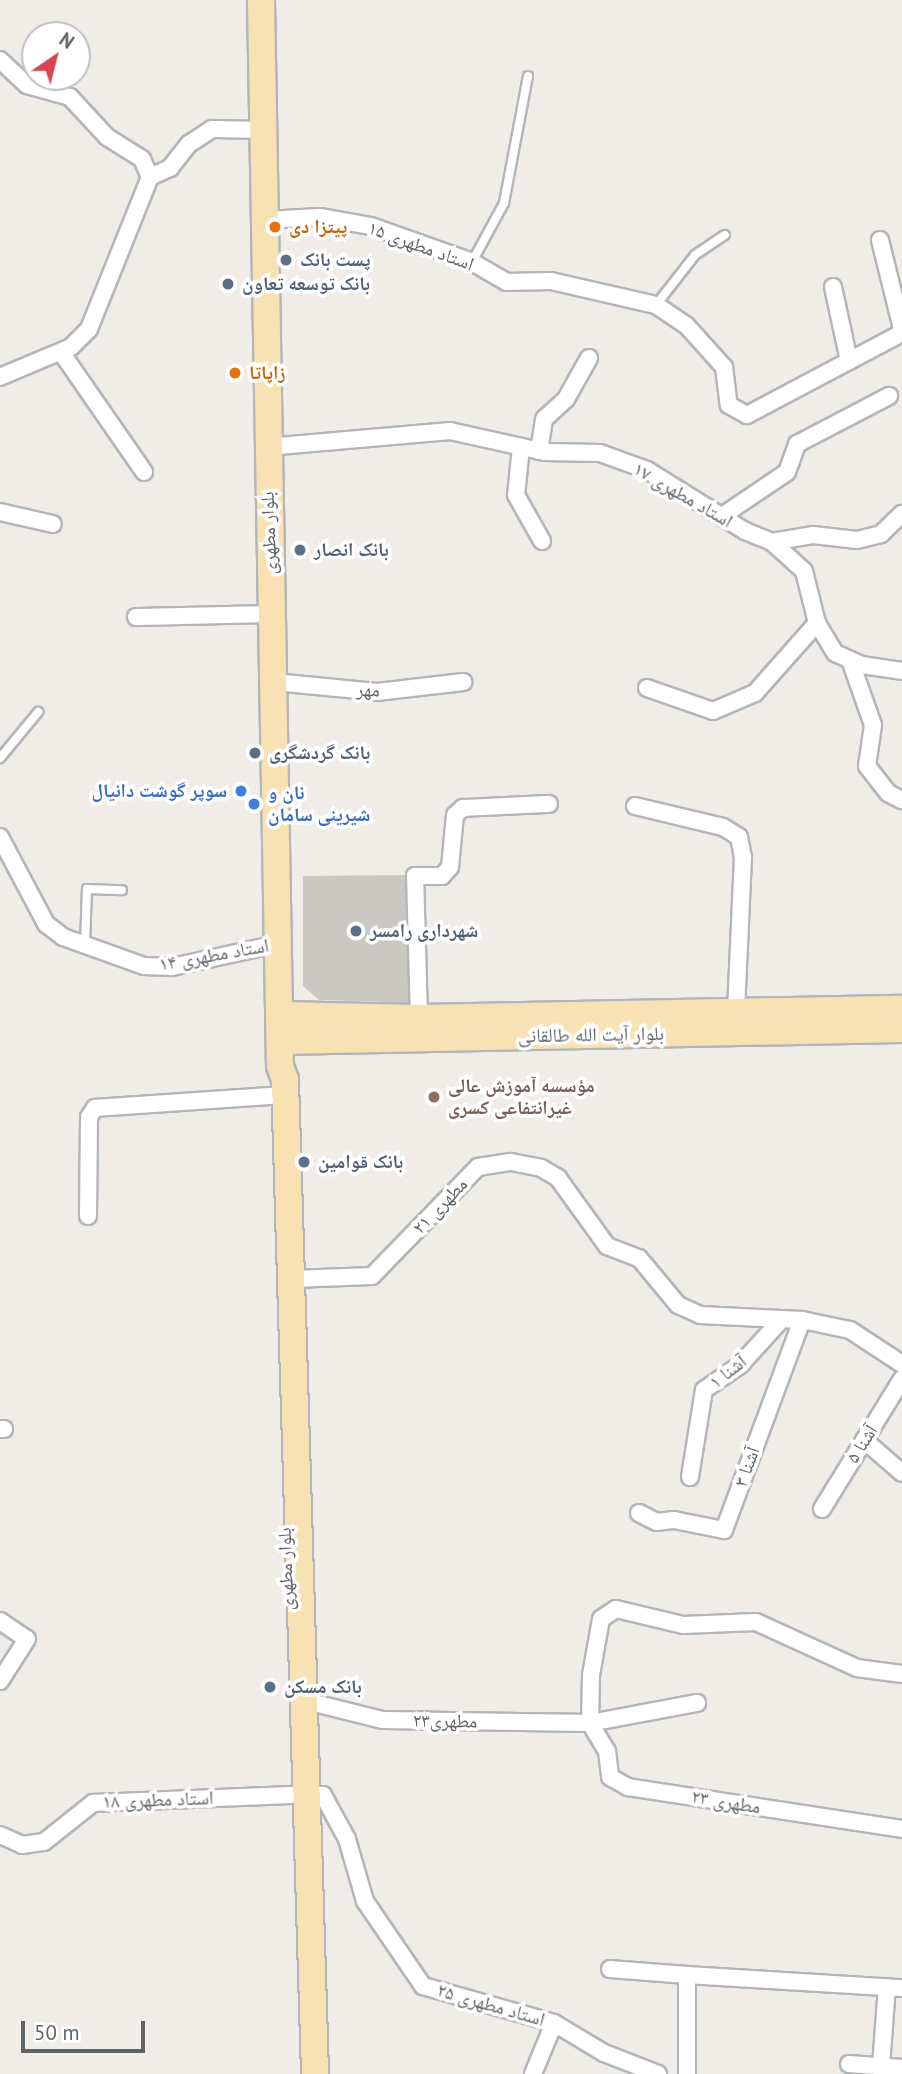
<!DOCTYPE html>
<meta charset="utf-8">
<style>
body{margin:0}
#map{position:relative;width:902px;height:2074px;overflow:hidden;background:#f0ede8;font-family:"PT Sans","Noto Naskh Arabic",sans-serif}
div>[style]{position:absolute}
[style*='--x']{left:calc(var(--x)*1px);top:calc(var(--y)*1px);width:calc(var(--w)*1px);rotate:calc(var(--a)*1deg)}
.shadow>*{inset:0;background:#0003}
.building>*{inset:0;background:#cbc8c4}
.roads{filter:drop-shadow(2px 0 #b3b6b8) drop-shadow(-2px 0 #b3b6b8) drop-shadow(0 2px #b3b6b8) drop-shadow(0 -2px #b3b6b8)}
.lane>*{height:8px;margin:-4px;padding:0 4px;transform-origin:4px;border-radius:4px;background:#fff}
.street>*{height:16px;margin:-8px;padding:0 8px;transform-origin:8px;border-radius:8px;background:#fff}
.primary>*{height:26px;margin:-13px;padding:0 13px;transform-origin:13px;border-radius:13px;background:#f8e2b4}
.dots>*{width:19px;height:19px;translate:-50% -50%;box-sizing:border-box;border:4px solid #fff;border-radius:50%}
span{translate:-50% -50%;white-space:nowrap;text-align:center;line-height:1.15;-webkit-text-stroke:7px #fff;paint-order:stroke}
.food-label{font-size:19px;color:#c56008;font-weight:700}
.left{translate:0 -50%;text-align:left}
.street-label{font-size:19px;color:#5f6466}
.service-label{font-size:19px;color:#4e5e75;font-weight:700}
.shop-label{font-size:19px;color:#366cbe;font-weight:700}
.right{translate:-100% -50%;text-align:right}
.education-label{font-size:19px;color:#785e54;font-weight:700}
.north{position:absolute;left:21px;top:21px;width:70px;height:70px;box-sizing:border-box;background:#fff;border:2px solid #bfc1c2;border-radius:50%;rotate:35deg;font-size:19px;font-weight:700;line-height:28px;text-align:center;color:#5f6466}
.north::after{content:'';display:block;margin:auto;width:24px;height:32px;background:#da434f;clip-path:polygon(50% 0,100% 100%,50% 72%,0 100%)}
.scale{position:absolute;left:21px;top:2021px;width:124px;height:32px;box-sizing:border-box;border:4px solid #5f6466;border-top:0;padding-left:9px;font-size:21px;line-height:24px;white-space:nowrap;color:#5f6466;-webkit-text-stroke:5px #fff;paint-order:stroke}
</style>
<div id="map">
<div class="shadow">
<i style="clip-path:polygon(404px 877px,411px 1003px,320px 999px)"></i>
</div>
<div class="building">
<i style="clip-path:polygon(405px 875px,408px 1002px,319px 1000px,303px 986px,303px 876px)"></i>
</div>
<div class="roads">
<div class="lane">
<i style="--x:472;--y:262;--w:67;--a:-61.5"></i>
<i style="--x:504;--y:203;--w:129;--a:-79.3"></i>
<i style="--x:656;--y:305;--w:63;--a:-52"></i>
<i style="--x:695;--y:255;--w:36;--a:-34"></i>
<i style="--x:0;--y:758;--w:60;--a:-50.4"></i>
<i style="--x:85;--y:945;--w:56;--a:-88"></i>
<i style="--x:87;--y:889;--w:35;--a:2"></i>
</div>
<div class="street">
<i style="--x:0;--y:60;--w:37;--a:43"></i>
<i style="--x:27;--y:85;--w:45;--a:15.6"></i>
<i style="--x:70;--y:97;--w:54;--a:47.2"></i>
<i style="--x:107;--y:137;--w:41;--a:32.2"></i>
<i style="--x:142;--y:159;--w:20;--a:66"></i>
<i style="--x:150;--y:177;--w:164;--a:111.9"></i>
<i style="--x:89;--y:329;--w:25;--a:135"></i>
<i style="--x:71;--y:347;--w:77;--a:157.1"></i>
<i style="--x:150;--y:177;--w:22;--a:-24"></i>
<i style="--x:170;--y:168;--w:31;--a:-52"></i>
<i style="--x:189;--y:144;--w:27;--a:-33"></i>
<i style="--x:212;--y:129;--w:51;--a:1.1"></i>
<i style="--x:265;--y:220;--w:55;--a:-3.1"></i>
<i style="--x:320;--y:217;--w:52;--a:10"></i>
<i style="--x:371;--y:226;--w:107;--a:19.6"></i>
<i style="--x:472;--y:262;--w:39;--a:30"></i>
<i style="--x:506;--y:282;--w:45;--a:-1.3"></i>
<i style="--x:551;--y:281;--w:108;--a:12.9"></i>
<i style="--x:656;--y:305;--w:36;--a:34"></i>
<i style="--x:686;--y:325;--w:57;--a:47.9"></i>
<i style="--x:724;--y:367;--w:38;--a:83"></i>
<i style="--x:729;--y:405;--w:21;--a:29"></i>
<i style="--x:747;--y:415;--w:175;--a:-27.9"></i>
<i style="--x:880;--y:240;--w:92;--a:76.1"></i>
<i style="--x:833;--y:287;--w:76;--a:77.8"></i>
<i style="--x:61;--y:352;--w:146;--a:55.3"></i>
<i style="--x:267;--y:447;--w:184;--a:-5"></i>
<i style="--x:450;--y:431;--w:97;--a:12.5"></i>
<i style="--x:545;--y:452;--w:55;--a:1"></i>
<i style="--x:600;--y:453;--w:50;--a:19.9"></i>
<i style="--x:647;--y:470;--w:115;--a:31.9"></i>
<i style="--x:745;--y:531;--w:29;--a:22"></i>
<i style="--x:772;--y:542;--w:43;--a:42.2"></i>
<i style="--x:804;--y:571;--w:54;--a:76"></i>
<i style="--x:817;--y:623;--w:35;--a:59"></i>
<i style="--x:835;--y:653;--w:30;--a:24"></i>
<i style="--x:862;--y:665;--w:40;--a:8.5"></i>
<i style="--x:521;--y:447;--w:48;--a:95.9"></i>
<i style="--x:516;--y:495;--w:53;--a:60.5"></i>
<i style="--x:539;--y:451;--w:32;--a:-81"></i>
<i style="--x:544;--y:419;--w:30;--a:-42"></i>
<i style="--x:566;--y:399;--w:47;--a:-60.7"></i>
<i style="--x:0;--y:512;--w:54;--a:12.8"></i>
<i style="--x:722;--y:516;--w:78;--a:-34.1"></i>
<i style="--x:787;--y:472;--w:30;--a:-70"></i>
<i style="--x:797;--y:444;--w:104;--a:-27.6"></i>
<i style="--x:772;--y:542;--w:42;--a:-9.7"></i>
<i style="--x:813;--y:535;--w:44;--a:6.5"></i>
<i style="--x:857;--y:540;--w:25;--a:-14"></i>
<i style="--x:881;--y:534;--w:29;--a:-44"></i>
<i style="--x:136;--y:617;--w:136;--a:-1.3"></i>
<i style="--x:850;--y:660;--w:69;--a:70.5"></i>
<i style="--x:873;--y:725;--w:41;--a:98.3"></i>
<i style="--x:867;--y:766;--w:34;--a:52"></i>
<i style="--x:888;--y:793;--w:16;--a:27"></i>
<i style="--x:274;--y:682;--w:103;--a:5.5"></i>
<i style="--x:377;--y:692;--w:87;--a:-6.6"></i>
<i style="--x:647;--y:688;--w:70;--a:19.2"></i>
<i style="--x:713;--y:711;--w:46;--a:-23.2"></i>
<i style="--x:755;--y:693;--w:94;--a:-48.5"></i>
<i style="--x:635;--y:806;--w:90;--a:13.4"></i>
<i style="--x:723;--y:827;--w:19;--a:32"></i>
<i style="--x:739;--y:837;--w:20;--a:79"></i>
<i style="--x:743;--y:857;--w:155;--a:92.6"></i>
<i style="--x:0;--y:837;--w:98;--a:62.1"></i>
<i style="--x:46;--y:924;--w:21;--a:37"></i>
<i style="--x:63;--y:937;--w:86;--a:19.7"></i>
<i style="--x:144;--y:966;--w:28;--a:2"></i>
<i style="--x:172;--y:967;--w:112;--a:-12.4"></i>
<i style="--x:419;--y:1018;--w:142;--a:-91.6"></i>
<i style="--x:415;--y:876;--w:27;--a:0"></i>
<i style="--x:442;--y:876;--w:12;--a:-48"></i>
<i style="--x:450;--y:867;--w:52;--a:-84.5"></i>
<i style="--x:455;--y:815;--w:11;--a:-41"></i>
<i style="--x:463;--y:808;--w:86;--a:-2.7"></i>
<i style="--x:88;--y:1216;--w:99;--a:-89.4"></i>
<i style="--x:89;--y:1117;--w:11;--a:-56"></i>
<i style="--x:95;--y:1108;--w:178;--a:-3.9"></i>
<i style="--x:292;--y:1279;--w:80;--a:-2.1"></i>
<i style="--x:372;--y:1276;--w:152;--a:-45.8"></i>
<i style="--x:478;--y:1167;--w:33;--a:-9"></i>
<i style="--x:511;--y:1162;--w:31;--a:11"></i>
<i style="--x:541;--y:1168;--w:20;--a:30"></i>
<i style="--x:558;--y:1178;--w:84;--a:54.2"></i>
<i style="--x:607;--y:1246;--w:34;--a:21"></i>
<i style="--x:639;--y:1258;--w:61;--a:50.3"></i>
<i style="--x:678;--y:1305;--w:24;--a:24"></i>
<i style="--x:700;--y:1315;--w:102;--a:2.8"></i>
<i style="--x:802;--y:1320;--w:49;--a:11.8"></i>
<i style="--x:850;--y:1330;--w:62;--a:33.2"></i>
<i style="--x:0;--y:1429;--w:4;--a:0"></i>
<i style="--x:864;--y:1440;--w:50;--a:41"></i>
<i style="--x:690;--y:1477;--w:88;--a:-80.9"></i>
<i style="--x:704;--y:1390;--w:44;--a:-34.8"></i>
<i style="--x:740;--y:1365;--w:62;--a:-47.6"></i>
<i style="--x:822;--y:1509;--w:153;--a:-58.4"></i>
<i style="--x:639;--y:1513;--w:20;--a:27"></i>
<i style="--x:657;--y:1522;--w:17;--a:-7"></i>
<i style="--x:674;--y:1520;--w:51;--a:11.3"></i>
<i style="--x:724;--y:1530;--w:224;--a:-69.6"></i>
<i style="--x:0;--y:1621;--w:32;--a:34"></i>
<i style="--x:27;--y:1639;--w:50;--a:122.7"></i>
<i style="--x:302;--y:1700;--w:83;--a:13.9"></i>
<i style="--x:383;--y:1720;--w:207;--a:0.8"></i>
<i style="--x:590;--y:1723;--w:109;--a:-10.6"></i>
<i style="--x:590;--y:1723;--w:48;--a:-88.8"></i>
<i style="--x:591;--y:1675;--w:57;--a:-79.9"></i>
<i style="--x:601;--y:1619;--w:18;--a:-34"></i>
<i style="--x:616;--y:1609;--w:69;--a:13.4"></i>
<i style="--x:683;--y:1625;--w:73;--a:-2.4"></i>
<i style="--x:756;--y:1622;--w:111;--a:24.5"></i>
<i style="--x:857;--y:1668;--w:45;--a:7.6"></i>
<i style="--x:590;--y:1723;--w:33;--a:59"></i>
<i style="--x:607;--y:1751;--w:26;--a:83"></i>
<i style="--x:610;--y:1777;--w:21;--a:29"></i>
<i style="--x:628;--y:1787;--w:277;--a:8.7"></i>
<i style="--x:303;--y:1795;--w:20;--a:0"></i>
<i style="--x:323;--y:1795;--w:50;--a:61.4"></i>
<i style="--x:347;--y:1839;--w:65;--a:73.8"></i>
<i style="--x:365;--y:1901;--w:103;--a:55.7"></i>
<i style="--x:423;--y:1986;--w:136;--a:15.8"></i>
<i style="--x:554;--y:2023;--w:58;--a:31"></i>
<i style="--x:604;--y:2053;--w:58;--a:21.3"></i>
<i style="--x:0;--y:1835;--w:24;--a:24"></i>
<i style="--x:22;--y:1845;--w:22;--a:-8"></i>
<i style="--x:44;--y:1842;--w:63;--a:-38.5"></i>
<i style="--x:93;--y:1803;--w:198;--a:-2.3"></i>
<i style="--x:610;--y:1969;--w:77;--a:4.5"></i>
<i style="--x:849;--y:2064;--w:53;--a:4.3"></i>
<i style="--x:881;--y:2066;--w:79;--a:-85.7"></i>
<i style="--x:533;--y:2074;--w:55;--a:-67.6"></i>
<i style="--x:687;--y:2074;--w:99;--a:-90"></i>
<i style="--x:687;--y:1975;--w:215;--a:3.5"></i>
</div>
<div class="primary">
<i style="--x:261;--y:0;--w:1066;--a:88.98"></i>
<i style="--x:280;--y:1066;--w:15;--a:70"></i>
<i style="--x:285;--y:1080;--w:994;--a:88.27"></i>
<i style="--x:281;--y:1015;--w:138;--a:1.2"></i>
<i style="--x:419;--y:1018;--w:483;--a:-1.1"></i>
<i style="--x:280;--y:1041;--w:622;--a:-1.11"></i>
</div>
</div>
<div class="dots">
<i style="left:275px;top:227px;background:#e8710a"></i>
<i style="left:286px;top:260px;background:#5c6f8a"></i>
<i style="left:228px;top:284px;background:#5c6f8a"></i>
<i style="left:235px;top:373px;background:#e8710a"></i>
<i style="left:300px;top:550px;background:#5c6f8a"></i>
<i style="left:255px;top:753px;background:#5c6f8a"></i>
<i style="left:241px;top:791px;background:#3f7fe0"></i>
<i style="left:254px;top:804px;background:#3f7fe0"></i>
<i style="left:356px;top:931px;background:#5c6f8a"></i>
<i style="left:434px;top:1097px;background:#8d6e63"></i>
<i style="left:304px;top:1162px;background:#5c6f8a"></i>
<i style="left:270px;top:1687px;background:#5c6f8a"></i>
</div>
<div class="food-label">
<span class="left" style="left:289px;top:227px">پیتزا دی</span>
<span class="left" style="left:249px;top:373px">زاپاتا</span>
</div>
<div class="street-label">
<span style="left:421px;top:246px;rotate:20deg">استاد مطهری ۱۵</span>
<span style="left:683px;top:495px;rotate:30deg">استاد مطهری ۱۷</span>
<span style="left:269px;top:533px;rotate:-92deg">بلوار مطهری</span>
<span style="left:368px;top:690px;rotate:2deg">مهر</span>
<span style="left:214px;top:955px;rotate:-10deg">استاد مطهری ۱۴</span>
<span style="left:591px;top:1035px;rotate:-1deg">بلوار آیت الله طالقانی</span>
<span style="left:440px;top:1206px;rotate:-46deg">مطهری ۲۱</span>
<span style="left:728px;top:1372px;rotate:-38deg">آشنا ۱</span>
<span style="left:862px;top:1444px;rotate:-58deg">آشنا ۵</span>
<span style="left:747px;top:1467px;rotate:-70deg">آشنا ۳</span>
<span style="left:286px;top:1569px;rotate:-92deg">بلوار مطهری</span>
<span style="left:445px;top:1721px;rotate:1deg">مطهری۲۳</span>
<span style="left:158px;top:1800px;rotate:-2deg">استاد مطهری ۱۸</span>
<span style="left:726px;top:1802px;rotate:9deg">مطهری ۲۳</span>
<span style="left:491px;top:2005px;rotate:16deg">استاد مطهری ۲۵</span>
</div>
<div class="service-label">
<span class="left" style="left:300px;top:260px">پست بانک</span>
<span class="left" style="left:242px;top:284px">بانک توسعه تعاون</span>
<span class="left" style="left:314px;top:550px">بانک انصار</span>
<span class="left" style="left:269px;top:753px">بانک گردشگری</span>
<span class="left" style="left:370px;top:931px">شهرداری رامسر</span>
<span class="left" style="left:318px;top:1162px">بانک قوامین</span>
<span class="left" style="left:284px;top:1687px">بانک مسکن</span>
</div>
<div class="shop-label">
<span class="right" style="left:227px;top:791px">سوپر گوشت دانیال</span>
<span class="left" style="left:268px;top:804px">نان و<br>شیرینی سامان</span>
</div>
<div class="education-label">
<span class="left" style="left:448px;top:1097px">مؤسسه آموزش عالی<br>غیرانتفاعی کسری</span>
</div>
<div class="north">N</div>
<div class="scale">50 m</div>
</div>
